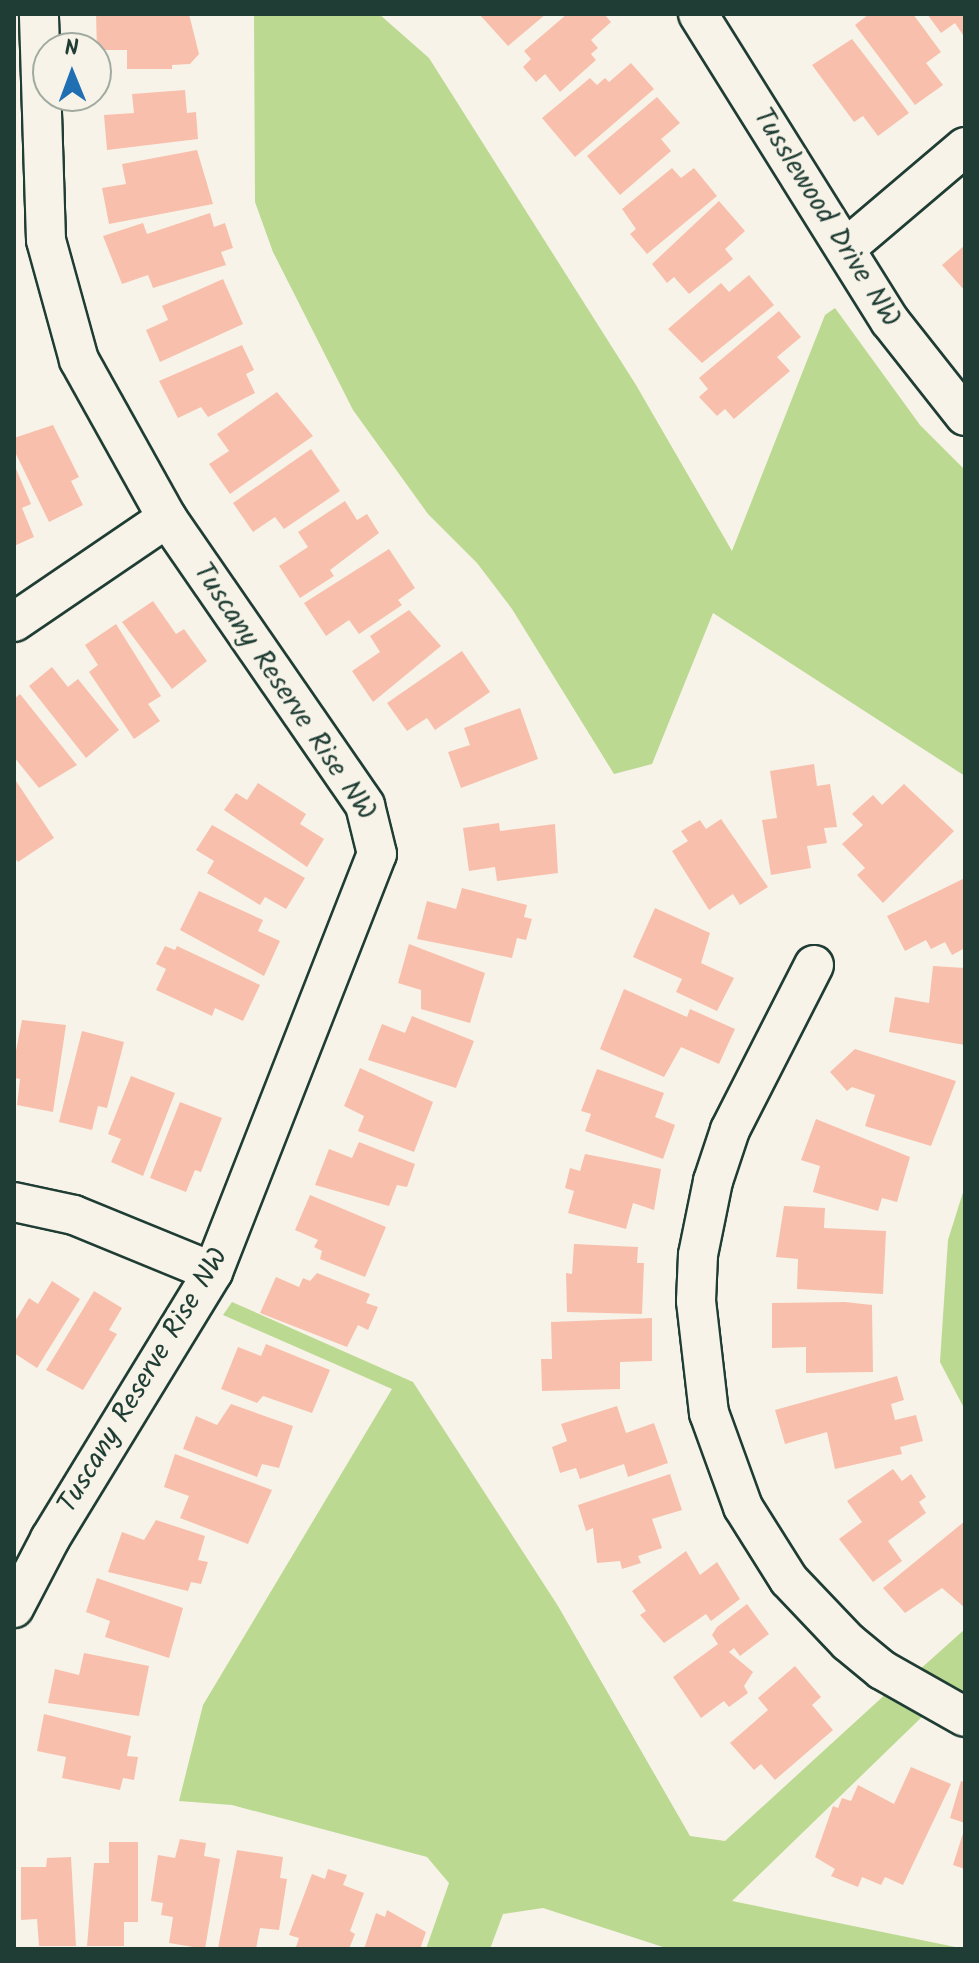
<!DOCTYPE html>
<style>
body{margin:0}
#map{position:relative;width:979px;height:1963px;overflow:hidden;background:#f7f3e8;font-family:Kalam,sans-serif}
div>[style]{position:absolute}
[style*='--x']{left:calc(var(--x)*1px);top:calc(var(--y)*1px);width:calc(var(--w)*1px);rotate:calc(var(--a)*1deg)}
.green>*{inset:0;background:#bbd991}
.building>*{inset:0;background:#f8c0ac}
.roads{filter:drop-shadow(2px 0 #1f3d34) drop-shadow(-2px 0 #1f3d34) drop-shadow(0 2px #1f3d34) drop-shadow(0 -2px #1f3d34)}
.street>*{height:38px;margin:-19px;padding:0 19px;transform-origin:19px;border-radius:19px;background:#f7f3e8}
span{translate:-50% -50%;white-space:nowrap;text-align:center;line-height:1.15;-webkit-text-stroke:7px #f7f3e8;paint-order:stroke}
.street-label{font-size:28px;color:#1f3d34}
.frame{position:absolute;inset:0;border:16px solid #1f3d34;pointer-events:none}
.north{position:absolute;left:32px;top:32px;width:80px;height:80px;box-sizing:border-box;background:#f7f3e8;border:2px solid #a1aaa0;border-radius:50%;rotate:359deg;font-size:22px;font-weight:700;line-height:32px;text-align:center;color:#1f3d34}
.north::after{content:'';display:block;margin:auto;width:28px;height:36px;background:#1f6fb2;clip-path:polygon(50% 0,100% 100%,50% 72%,0 100%)}
</style>
<div id="map">
<div class="green">
<i style="clip-path:polygon(254px 14px,379px 14px,429px 58px,636px 385px,732px 551px,825px 315px,835px 308px,920px 425px,965px 470px,965px 776px,713px 613px,652px 764px,614px 774px,512px 609px,477px 563px,428px 514px,353px 410px,273px 252px,255px 202px)"></i>
<i style="clip-path:polygon(965px 1186px,965px 1410px,940px 1362px,948px 1240px)"></i>
<i style="clip-path:polygon(232px 1302px,413px 1382px,558px 1606px,690px 1836px,725px 1841px,889px 1691px,926px 1713px,732px 1901px,965px 1949px,669px 1949px,543px 1908px,503px 1914px,490px 1949px,426px 1949px,449px 1883px,427px 1857px,232px 1805px,179px 1801px,203px 1705px,392px 1389px,223px 1315px)"></i>
<i style="clip-path:polygon(965px 1629px,965px 1698px,913px 1675px,927px 1663px)"></i>
</div>
<div class="building">
<i style="clip-path:polygon(96px 14px,189px 14px,199px 54px,190px 64px,172px 65px,172px 69px,127px 69px,127px 50px,97px 50px)"></i>
<i style="clip-path:polygon(479px 14px,546px 14px,508px 46px)"></i>
<i style="clip-path:polygon(567px 14px,604px 14px,611px 22px,591px 40px,598px 48px,591px 54px,596px 60px,560px 92px,545px 74px,536px 82px,523px 67px,531px 59px,524px 51px)"></i>
<i style="clip-path:polygon(869px 14px,913px 14px,941px 52px,926px 63px,943px 85px,915px 105px,855px 25px)"></i>
<i style="clip-path:polygon(927px 14px,965px 14px,965px 38px,955px 23px,941px 33px)"></i>
<i style="clip-path:polygon(852px 39px,909px 113px,878px 136px,863px 116px,854px 122px,812px 65px)"></i>
<i style="clip-path:polygon(631px 63px,654px 89px,575px 157px,542px 118px,590px 78px,597px 85px,605px 78px,609px 82px)"></i>
<i style="clip-path:polygon(185px 90px,187px 113px,196px 112px,198px 139px,107px 150px,104px 115px,134px 113px,132px 94px)"></i>
<i style="clip-path:polygon(657px 97px,680px 123px,661px 139px,671px 151px,620px 195px,587px 156px)"></i>
<i style="clip-path:polygon(197px 150px,213px 204px,109px 224px,102px 188px,126px 184px,122px 164px)"></i>
<i style="clip-path:polygon(672px 168px,681px 178px,694px 168px,717px 196px,647px 254px,630px 234px,636px 229px,622px 209px)"></i>
<i style="clip-path:polygon(719px 201px,745px 231px,725px 249px,733px 259px,689px 294px,674px 277px,667px 283px,652px 264px)"></i>
<i style="clip-path:polygon(210px 213px,214px 227px,225px 223px,233px 248px,221px 252px,226px 265px,153px 288px,148px 275px,122px 284px,103px 236px,143px 223px,147px 234px)"></i>
<i style="clip-path:polygon(965px 245px,965px 291px,942px 265px)"></i>
<i style="clip-path:polygon(749px 275px,774px 305px,702px 363px,668px 329px,721px 283px,729px 292px)"></i>
<i style="clip-path:polygon(223px 279px,243px 324px,160px 362px,146px 330px,168px 320px,162px 306px)"></i>
<i style="clip-path:polygon(779px 311px,801px 337px,777px 357px,790px 371px,734px 419px,725px 409px,717px 416px,699px 397px,708px 389px,699px 378px)"></i>
<i style="clip-path:polygon(242px 345px,254px 370px,246px 374px,255px 393px,208px 417px,201px 407px,178px 418px,159px 381px)"></i>
<i style="clip-path:polygon(277px 392px,313px 436px,230px 494px,209px 464px,229px 451px,217px 434px)"></i>
<i style="clip-path:polygon(53px 425px,79px 477px,71px 481px,83px 505px,49px 522px,14px 450px,14px 438px)"></i>
<i style="clip-path:polygon(311px 449px,340px 491px,284px 529px,275px 517px,253px 532px,233px 503px)"></i>
<i style="clip-path:polygon(14px 464px,31px 504px,22px 508px,34px 537px,14px 546px)"></i>
<i style="clip-path:polygon(345px 501px,357px 520px,367px 514px,379px 533px,330px 570px,334px 576px,300px 598px,279px 566px,308px 547px,298px 532px)"></i>
<i style="clip-path:polygon(389px 549px,415px 588px,398px 600px,402px 605px,359px 634px,349px 620px,326px 636px,304px 603px)"></i>
<i style="clip-path:polygon(153px 601px,176px 634px,184px 629px,207px 661px,172px 689px,122px 622px)"></i>
<i style="clip-path:polygon(409px 610px,441px 646px,373px 702px,352px 671px,380px 652px,370px 636px)"></i>
<i style="clip-path:polygon(116px 624px,161px 696px,148px 704px,160px 721px,134px 739px,89px 672px,98px 665px,85px 645px)"></i>
<i style="clip-path:polygon(462px 651px,490px 692px,435px 730px,427px 718px,407px 731px,387px 703px)"></i>
<i style="clip-path:polygon(52px 667px,68px 687px,78px 679px,119px 730px,86px 758px,29px 686px)"></i>
<i style="clip-path:polygon(20px 694px,77px 765px,39px 788px,14px 757px,14px 699px)"></i>
<i style="clip-path:polygon(520px 708px,538px 759px,461px 788px,448px 752px,470px 745px,464px 728px)"></i>
<i style="clip-path:polygon(814px 764px,817px 786px,830px 784px,837px 827px,824px 828px,827px 843px,807px 846px,811px 868px,771px 875px,762px 820px,777px 818px,770px 771px)"></i>
<i style="clip-path:polygon(16px 781px,54px 838px,18px 862px,14px 857px)"></i>
<i style="clip-path:polygon(258px 783px,306px 814px,300px 824px,324px 839px,307px 867px,224px 810px,236px 793px,247px 800px)"></i>
<i style="clip-path:polygon(904px 784px,954px 831px,883px 903px,857px 875px,865px 868px,842px 844px,863px 825px,852px 814px,873px 795px,882px 805px)"></i>
<i style="clip-path:polygon(721px 819px,768px 887px,740px 905px,733px 894px,709px 910px,672px 851px,688px 841px,681px 831px,700px 820px,706px 829px)"></i>
<i style="clip-path:polygon(499px 823px,500px 831px,555px 824px,558px 873px,497px 881px,495px 867px,469px 871px,463px 828px)"></i>
<i style="clip-path:polygon(212px 825px,305px 878px,286px 909px,265px 897px,260px 905px,207px 873px,214px 861px,196px 850px)"></i>
<i style="clip-path:polygon(965px 878px,965px 948px,952px 955px,945px 942px,931px 949px,926px 940px,905px 951px,887px 916px)"></i>
<i style="clip-path:polygon(462px 888px,527px 905px,524px 917px,532px 919px,526px 940px,517px 938px,512px 958px,417px 939px,427px 901px,456px 909px)"></i>
<i style="clip-path:polygon(199px 891px,263px 920px,258px 931px,280px 941px,264px 976px,180px 930px)"></i>
<i style="clip-path:polygon(655px 908px,710px 933px,701px 963px,734px 978px,717px 1011px,676px 992px,682px 979px,633px 957px)"></i>
<i style="clip-path:polygon(409px 944px,485px 973px,470px 1023px,421px 1009px,421px 990px,398px 983px)"></i>
<i style="clip-path:polygon(165px 946px,175px 950px,177px 946px,260px 985px,243px 1021px,215px 1008px,212px 1016px,156px 990px,166px 969px,156px 964px)"></i>
<i style="clip-path:polygon(933px 966px,965px 968px,965px 1045px,889px 1032px,895px 997px,929px 1003px)"></i>
<i style="clip-path:polygon(624px 989px,687px 1017px,690px 1009px,735px 1029px,719px 1064px,681px 1047px,664px 1077px,600px 1049px)"></i>
<i style="clip-path:polygon(412px 1016px,474px 1041px,456px 1088px,368px 1060px,382px 1024px,405px 1033px)"></i>
<i style="clip-path:polygon(22px 1020px,66px 1025px,53px 1112px,17px 1105px,20px 1079px,14px 1078px,14px 1061px)"></i>
<i style="clip-path:polygon(82px 1031px,124px 1042px,107px 1108px,98px 1106px,92px 1130px,59px 1122px)"></i>
<i style="clip-path:polygon(855px 1049px,956px 1081px,931px 1146px,865px 1126px,875px 1095px,852px 1087px,847px 1091px,830px 1072px)"></i>
<i style="clip-path:polygon(360px 1068px,433px 1102px,414px 1152px,358px 1131px,364px 1116px,344px 1106px)"></i>
<i style="clip-path:polygon(597px 1069px,664px 1093px,655px 1117px,675px 1125px,663px 1159px,585px 1131px,591px 1114px,581px 1111px)"></i>
<i style="clip-path:polygon(131px 1076px,175px 1093px,143px 1176px,111px 1162px,121px 1139px,108px 1134px)"></i>
<i style="clip-path:polygon(180px 1102px,222px 1118px,201px 1172px,195px 1170px,186px 1192px,150px 1178px)"></i>
<i style="clip-path:polygon(816px 1119px,910px 1157px,897px 1202px,882px 1198px,878px 1211px,813px 1192px,820px 1166px,801px 1160px)"></i>
<i style="clip-path:polygon(359px 1142px,415px 1164px,407px 1187px,397px 1185px,389px 1206px,315px 1185px,329px 1149px,352px 1158px)"></i>
<i style="clip-path:polygon(585px 1154px,661px 1169px,654px 1210px,633px 1203px,626px 1229px,568px 1213px,574px 1191px,565px 1188px,570px 1168px,580px 1171px)"></i>
<i style="clip-path:polygon(310px 1195px,386px 1227px,365px 1277px,320px 1259px,322px 1251px,314px 1247px,318px 1240px,295px 1230px)"></i>
<i style="clip-path:polygon(784px 1206px,825px 1208px,824px 1228px,886px 1231px,883px 1294px,797px 1289px,798px 1259px,776px 1257px)"></i>
<i style="clip-path:polygon(574px 1244px,638px 1247px,637px 1263px,644px 1263px,642px 1314px,567px 1312px,566px 1273px,572px 1274px)"></i>
<i style="clip-path:polygon(317px 1273px,370px 1294px,366px 1303px,378px 1307px,368px 1330px,358px 1325px,347px 1347px,260px 1313px,276px 1277px,299px 1287px,303px 1278px,310px 1281px)"></i>
<i style="clip-path:polygon(52px 1281px,80px 1299px,37px 1368px,14px 1353px,14px 1323px,29px 1298px,38px 1304px)"></i>
<i style="clip-path:polygon(94px 1291px,122px 1308px,109px 1330px,117px 1334px,83px 1390px,46px 1370px)"></i>
<i style="clip-path:polygon(845px 1302px,872px 1305px,873px 1372px,806px 1373px,806px 1347px,772px 1348px,772px 1303px)"></i>
<i style="clip-path:polygon(652px 1318px,652px 1361px,620px 1362px,620px 1389px,542px 1391px,541px 1359px,552px 1359px,551px 1322px)"></i>
<i style="clip-path:polygon(266px 1344px,330px 1370px,312px 1413px,263px 1396px,257px 1403px,221px 1389px,238px 1347px,261px 1356px)"></i>
<i style="clip-path:polygon(897px 1376px,904px 1400px,891px 1404px,895px 1420px,916px 1415px,923px 1441px,900px 1447px,902px 1454px,835px 1469px,827px 1432px,785px 1444px,775px 1410px)"></i>
<i style="clip-path:polygon(231px 1404px,293px 1426px,279px 1468px,262px 1464px,257px 1477px,183px 1449px,196px 1416px,217px 1425px)"></i>
<i style="clip-path:polygon(617px 1406px,626px 1433px,654px 1423px,668px 1463px,628px 1477px,624px 1464px,580px 1479px,576px 1468px,560px 1473px,552px 1447px,567px 1441px,561px 1424px)"></i>
<i style="clip-path:polygon(175px 1454px,272px 1490px,248px 1544px,180px 1518px,189px 1496px,164px 1487px)"></i>
<i style="clip-path:polygon(893px 1469px,902px 1481px,911px 1474px,926px 1497px,919px 1502px,926px 1513px,888px 1541px,902px 1561px,873px 1582px,839px 1539px,862px 1522px,847px 1501px)"></i>
<i style="clip-path:polygon(670px 1474px,682px 1510px,652px 1519px,662px 1548px,638px 1556px,641px 1563px,622px 1569px,620px 1561px,597px 1563px,593px 1528px,586px 1531px,578px 1505px)"></i>
<i style="clip-path:polygon(156px 1520px,205px 1536px,198px 1560px,208px 1562px,201px 1584px,191px 1582px,188px 1591px,108px 1572px,122px 1532px,144px 1540px)"></i>
<i style="clip-path:polygon(965px 1521px,965px 1608px,942px 1588px,905px 1613px,883px 1588px)"></i>
<i style="clip-path:polygon(686px 1551px,700px 1575px,717px 1562px,740px 1599px,711px 1621px,706px 1614px,664px 1643px,640px 1615px,646px 1611px,632px 1591px)"></i>
<i style="clip-path:polygon(97px 1578px,183px 1608px,169px 1658px,105px 1637px,110px 1621px,86px 1612px)"></i>
<i style="clip-path:polygon(747px 1604px,769px 1634px,740px 1656px,734px 1648px,729px 1652px,753px 1672px,744px 1686px,748px 1693px,729px 1707px,724px 1701px,701px 1718px,673px 1677px,718px 1644px,712px 1635px,717px 1627px)"></i>
<i style="clip-path:polygon(84px 1653px,149px 1666px,139px 1716px,48px 1703px,55px 1669px,79px 1675px)"></i>
<i style="clip-path:polygon(795px 1666px,821px 1697px,812px 1705px,833px 1730px,775px 1780px,761px 1764px,754px 1770px,730px 1743px,768px 1710px,758px 1698px)"></i>
<i style="clip-path:polygon(44px 1714px,131px 1736px,127px 1756px,138px 1757px,134px 1780px,123px 1778px,120px 1790px,62px 1778px,66px 1757px,37px 1751px)"></i>
<i style="clip-path:polygon(911px 1767px,951px 1784px,903px 1885px,885px 1877px,881px 1885px,862px 1877px,858px 1887px,831px 1876px,835px 1869px,815px 1857px,833px 1806px,838px 1808px,842px 1798px,851px 1801px,858px 1785px,894px 1804px)"></i>
<i style="clip-path:polygon(961px 1781px,965px 1782px,965px 1823px,950px 1818px)"></i>
<i style="clip-path:polygon(965px 1827px,965px 1869px,953px 1865px)"></i>
<i style="clip-path:polygon(180px 1839px,206px 1843px,204px 1856px,220px 1859px,205px 1949px,169px 1943px,173px 1917px,161px 1915px,163px 1903px,151px 1901px,158px 1855px,175px 1858px)"></i>
<i style="clip-path:polygon(109px 1842px,138px 1842px,138px 1922px,124px 1922px,124px 1946px,87px 1946px,94px 1863px,109px 1863px)"></i>
<i style="clip-path:polygon(237px 1850px,283px 1857px,280px 1878px,287px 1879px,279px 1930px,260px 1928px,256px 1949px,218px 1948px)"></i>
<i style="clip-path:polygon(71px 1857px,76px 1946px,39px 1946px,37px 1919px,21px 1920px,21px 1867px,46px 1867px,47px 1858px)"></i>
<i style="clip-path:polygon(328px 1869px,347px 1875px,343px 1885px,364px 1893px,350px 1931px,355px 1934px,349px 1949px,296px 1947px,299px 1938px,289px 1935px,312px 1874px,325px 1879px)"></i>
<i style="clip-path:polygon(387px 1910px,426px 1932px,420px 1949px,364px 1949px,376px 1913px,385px 1917px)"></i>
</div>
<div class="roads">
<div class="street">
<i style="--x:698;--y:14;--w:362;--a:58"></i>
<i style="--x:890;--y:321;--w:121;--a:51.7"></i>
<i style="--x:846;--y:248;--w:156;--a:-40.3"></i>
<i style="--x:14;--y:622;--w:185;--a:-34.2"></i>
<i style="--x:814;--y:965;--w:185;--a:117"></i>
<i style="--x:730;--y:1130;--w:54;--a:108.4"></i>
<i style="--x:713;--y:1181;--w:76;--a:101.5"></i>
<i style="--x:698;--y:1255;--w:46;--a:92.5"></i>
<i style="--x:696;--y:1301;--w:113;--a:83.4"></i>
<i style="--x:709;--y:1413;--w:100;--a:70.1"></i>
<i style="--x:743;--y:1507;--w:86;--a:57.8"></i>
<i style="--x:789;--y:1580;--w:86;--a:46.4"></i>
<i style="--x:848;--y:1642;--w:44;--a:39.5"></i>
<i style="--x:882;--y:1670;--w:95;--a:29.5"></i>
<i style="--x:14;--y:1202;--w:61;--a:12.2"></i>
<i style="--x:74;--y:1215;--w:150;--a:22.3"></i>
<i style="--x:14;--y:1608;--w:78;--a:-62.4"></i>
<i style="--x:50;--y:1539;--w:313;--a:-58.6"></i>
<i style="--x:213;--y:1272;--w:449;--a:-68.6"></i>
<i style="--x:377;--y:854;--w:50;--a:-103.8"></i>
<i style="--x:365;--y:805;--w:349;--a:-124.6"></i>
<i style="--x:167;--y:518;--w:181;--a:-119.1"></i>
<i style="--x:79;--y:360;--w:124;--a:-105.4"></i>
<i style="--x:46;--y:240;--w:226;--a:-91.8"></i>
</div>
</div>
<div class="street-label">
<span style="left:826px;top:218px;rotate:58deg">Tusslewood Drive NW</span>
<span style="left:284px;top:692px;rotate:56deg">Tuscany Reserve Rise NW</span>
<span style="left:144px;top:1381px;rotate:-59deg">Tuscany Reserve Rise NW</span>
</div>
<div class="frame"></div>
<div class="north">N</div>
</div>
